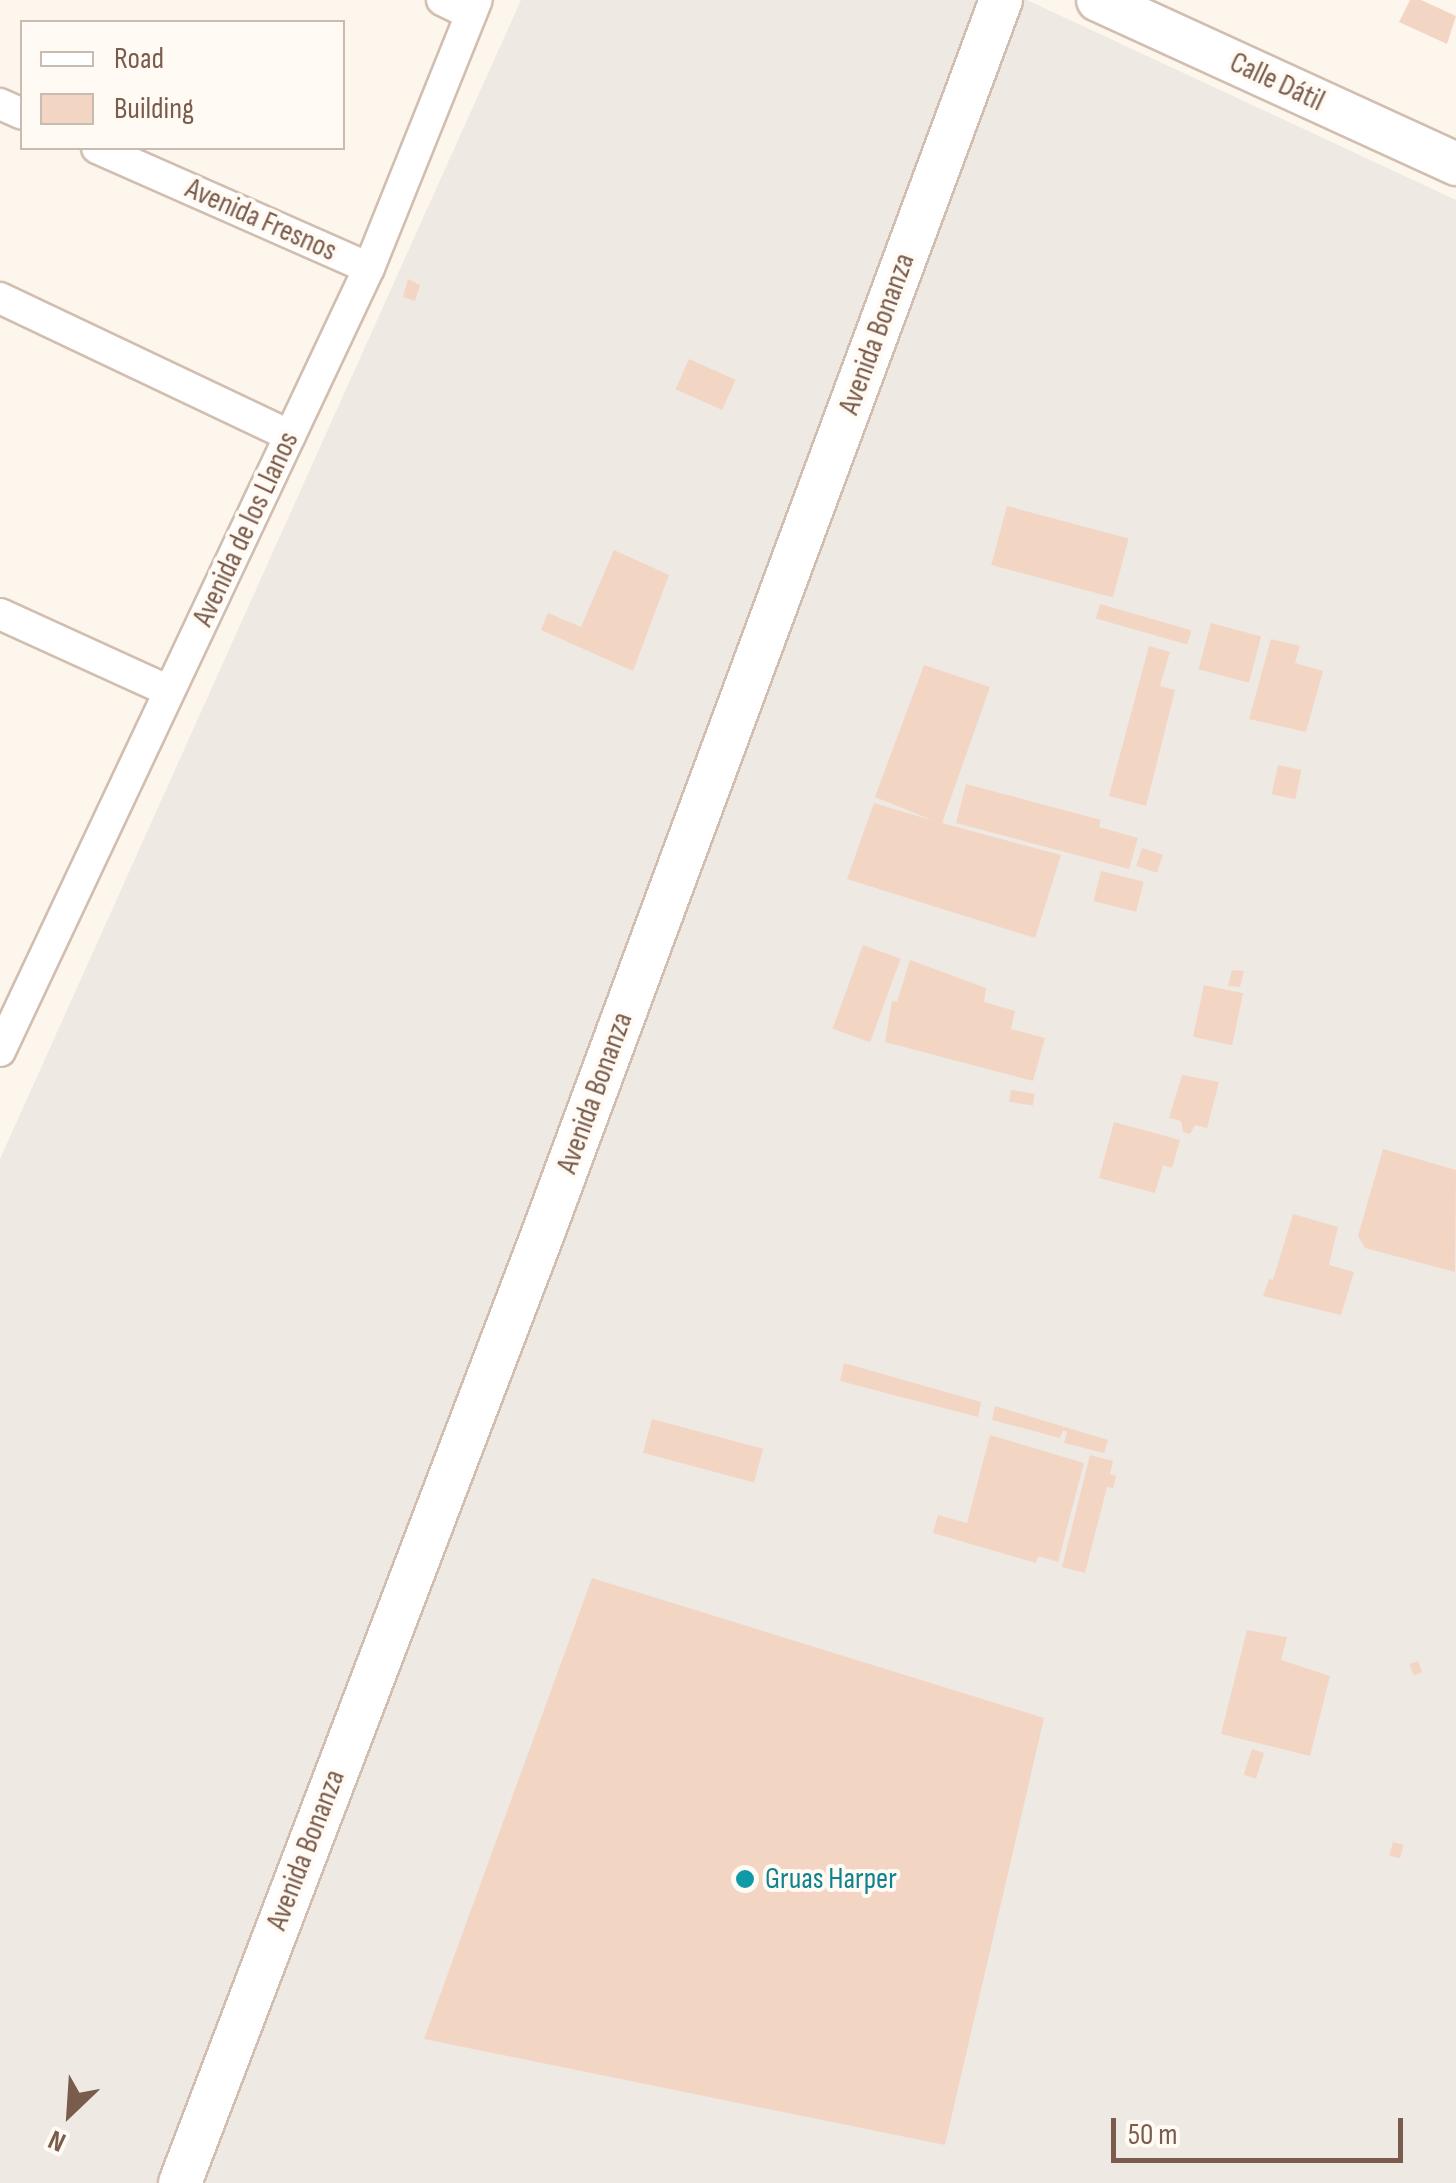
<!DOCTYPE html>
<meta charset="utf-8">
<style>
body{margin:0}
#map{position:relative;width:1456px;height:2183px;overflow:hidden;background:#fdf6ec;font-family:"Sofia Sans Condensed",sans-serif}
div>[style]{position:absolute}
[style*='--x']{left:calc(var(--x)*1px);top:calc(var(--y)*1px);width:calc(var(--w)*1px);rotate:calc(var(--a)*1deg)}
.industrial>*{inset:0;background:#efe9e4}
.building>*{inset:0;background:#f3d5c3;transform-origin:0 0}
.roads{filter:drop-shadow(2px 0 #d1beb0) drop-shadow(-2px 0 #d1beb0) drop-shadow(0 2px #d1beb0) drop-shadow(0 -2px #d1beb0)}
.street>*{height:30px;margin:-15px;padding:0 15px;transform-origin:15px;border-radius:15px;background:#fff}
.secondary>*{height:42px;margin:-21px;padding:0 21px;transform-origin:21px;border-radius:21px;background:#fff}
.dots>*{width:28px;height:28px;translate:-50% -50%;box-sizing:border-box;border:5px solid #fffaf3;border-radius:50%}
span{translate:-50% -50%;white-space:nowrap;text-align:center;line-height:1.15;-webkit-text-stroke:8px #fffaf3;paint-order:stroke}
.street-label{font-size:30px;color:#7a5c4d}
.culture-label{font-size:30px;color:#0d838f}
.left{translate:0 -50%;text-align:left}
.legend{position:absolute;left:20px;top:20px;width:325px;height:130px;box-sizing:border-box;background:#fffaf3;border:2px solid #cabbb1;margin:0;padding:12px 18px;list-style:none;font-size:30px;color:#7a5c4d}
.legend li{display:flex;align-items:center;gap:20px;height:50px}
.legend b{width:50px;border:2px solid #cabbb1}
.north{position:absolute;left:20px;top:2063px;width:100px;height:100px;-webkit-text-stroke:8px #fffaf3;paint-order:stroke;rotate:205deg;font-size:28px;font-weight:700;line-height:40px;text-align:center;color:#7a5c4d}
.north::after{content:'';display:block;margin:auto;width:35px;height:45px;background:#7a5c4d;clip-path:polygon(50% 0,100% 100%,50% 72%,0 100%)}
.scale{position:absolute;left:1111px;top:2118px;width:292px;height:45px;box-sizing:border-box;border:5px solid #7a5c4d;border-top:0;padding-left:12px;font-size:30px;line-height:35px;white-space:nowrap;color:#7a5c4d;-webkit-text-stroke:8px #fffaf3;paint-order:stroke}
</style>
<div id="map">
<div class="industrial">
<i style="clip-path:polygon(521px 0,1027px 0,1456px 200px,1456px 2183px,0 2183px,0 1159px)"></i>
</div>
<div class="building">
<i style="clip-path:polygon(1410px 0,1421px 0,1456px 16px,1447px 44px,1399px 22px)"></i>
<i style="clip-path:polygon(408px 279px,420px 285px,415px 301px,403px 297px)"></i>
<i style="left:689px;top:359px;width:51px;height:33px;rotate:24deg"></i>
<i style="left:1007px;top:506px;width:126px;height:61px;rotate:15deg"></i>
<i style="clip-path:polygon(614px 550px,669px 575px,633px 671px,541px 630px,548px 613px,581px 627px)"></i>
<i style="left:1100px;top:604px;width:95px;height:15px;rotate:16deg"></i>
<i style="left:1211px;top:623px;width:52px;height:48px;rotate:15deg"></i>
<i style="clip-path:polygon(1271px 639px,1300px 646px,1295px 663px,1323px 671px,1306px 732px,1249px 719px)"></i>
<i style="clip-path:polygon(1149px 646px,1170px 652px,1160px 686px,1175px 690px,1146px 806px,1109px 796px)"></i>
<i style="clip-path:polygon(924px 665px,990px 687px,942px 823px,1061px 855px,1035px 938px,847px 879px,874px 803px,934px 821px,875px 797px)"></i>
<i style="left:1278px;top:765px;width:24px;height:30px;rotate:12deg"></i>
<i style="clip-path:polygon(966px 784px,1101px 820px,1099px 827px,1138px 838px,1129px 869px,956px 823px)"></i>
<i style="left:1142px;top:848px;width:22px;height:19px;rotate:18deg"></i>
<i style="left:1101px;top:871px;width:44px;height:31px;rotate:14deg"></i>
<i style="left:863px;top:945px;width:40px;height:89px;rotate:20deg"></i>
<i style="clip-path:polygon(910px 960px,986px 988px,984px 1002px,1015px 1011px,1011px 1029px,1045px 1038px,1033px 1081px,885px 1042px,892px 1001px,897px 1002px)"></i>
<i style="clip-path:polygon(1232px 970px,1244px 971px,1240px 987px,1228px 986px)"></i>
<i style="left:1204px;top:985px;width:40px;height:53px;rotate:12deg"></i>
<i style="clip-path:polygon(1182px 1075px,1219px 1082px,1207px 1128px,1195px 1125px,1190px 1134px,1183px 1132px,1181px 1121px,1169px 1118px)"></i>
<i style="left:1011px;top:1090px;width:24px;height:12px;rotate:9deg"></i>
<i style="clip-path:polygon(1114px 1122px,1180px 1140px,1172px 1168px,1163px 1165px,1155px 1193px,1099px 1178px)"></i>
<i style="clip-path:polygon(1383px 1149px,1456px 1170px,1455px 1272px,1365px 1248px,1358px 1236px)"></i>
<i style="clip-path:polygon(1293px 1214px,1338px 1227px,1329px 1265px,1354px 1272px,1341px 1315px,1263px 1296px,1269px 1279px,1273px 1280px)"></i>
<i style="clip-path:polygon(844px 1363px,981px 1402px,978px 1417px,840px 1381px)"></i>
<i style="clip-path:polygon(995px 1406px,1108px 1440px,1104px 1453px,1064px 1443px,1067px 1432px,1063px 1430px,1060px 1438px,992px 1420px)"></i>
<i style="left:652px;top:1419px;width:115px;height:35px;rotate:15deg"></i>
<i style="clip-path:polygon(990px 1435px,1084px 1463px,1058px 1562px,1038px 1556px,1036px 1563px,933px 1533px,938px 1515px,967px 1523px)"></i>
<i style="clip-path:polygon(1090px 1455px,1113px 1461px,1110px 1474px,1116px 1476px,1113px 1488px,1107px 1487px,1085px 1573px,1062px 1567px)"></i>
<i style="clip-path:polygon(592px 1578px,1044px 1718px,945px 2145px,424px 2039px)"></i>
<i style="clip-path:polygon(1247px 1630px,1287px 1637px,1281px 1660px,1330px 1676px,1310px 1756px,1221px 1734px)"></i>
<i style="left:1418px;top:1661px;width:12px;height:9px;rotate:70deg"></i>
<i style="left:1252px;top:1749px;width:13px;height:27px;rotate:18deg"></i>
<i style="left:1393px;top:1842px;width:11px;height:14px;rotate:15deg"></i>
</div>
<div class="roads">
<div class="street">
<i style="--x:442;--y:0;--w:32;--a:26"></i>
<i style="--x:0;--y:104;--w:24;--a:24"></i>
<i style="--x:97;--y:148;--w:297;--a:23.8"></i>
<i style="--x:0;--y:298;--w:321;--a:25.4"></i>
<i style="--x:0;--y:614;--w:186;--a:24.5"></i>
<i style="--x:0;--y:1051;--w:866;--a:-64.77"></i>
<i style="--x:369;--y:268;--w:289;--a:-68.1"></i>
</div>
<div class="secondary">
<i style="--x:1098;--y:0;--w:394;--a:24.6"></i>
<i style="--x:180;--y:2183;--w:1014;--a:-69.08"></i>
<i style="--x:542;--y:1236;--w:1318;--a:-69.63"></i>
</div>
</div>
<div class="dots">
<i style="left:745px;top:1879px;background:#0f9aa8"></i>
</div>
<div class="street-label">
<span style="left:1277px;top:82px;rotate:25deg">Calle Dátil</span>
<span style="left:261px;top:220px;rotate:24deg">Avenida Fresnos</span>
<span style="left:877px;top:334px;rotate:-70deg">Avenida Bonanza</span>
<span style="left:246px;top:529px;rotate:-65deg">Avenida de los Llanos</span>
<span style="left:595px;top:1093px;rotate:-70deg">Avenida Bonanza</span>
<span style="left:306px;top:1850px;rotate:-69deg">Avenida Bonanza</span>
</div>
<div class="culture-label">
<span class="left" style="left:765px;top:1879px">Gruas Harper</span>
</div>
<ul class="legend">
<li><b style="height:12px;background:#fff"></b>Road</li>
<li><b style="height:28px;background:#f3d5c3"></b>Building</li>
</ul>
<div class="north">N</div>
<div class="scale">50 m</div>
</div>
